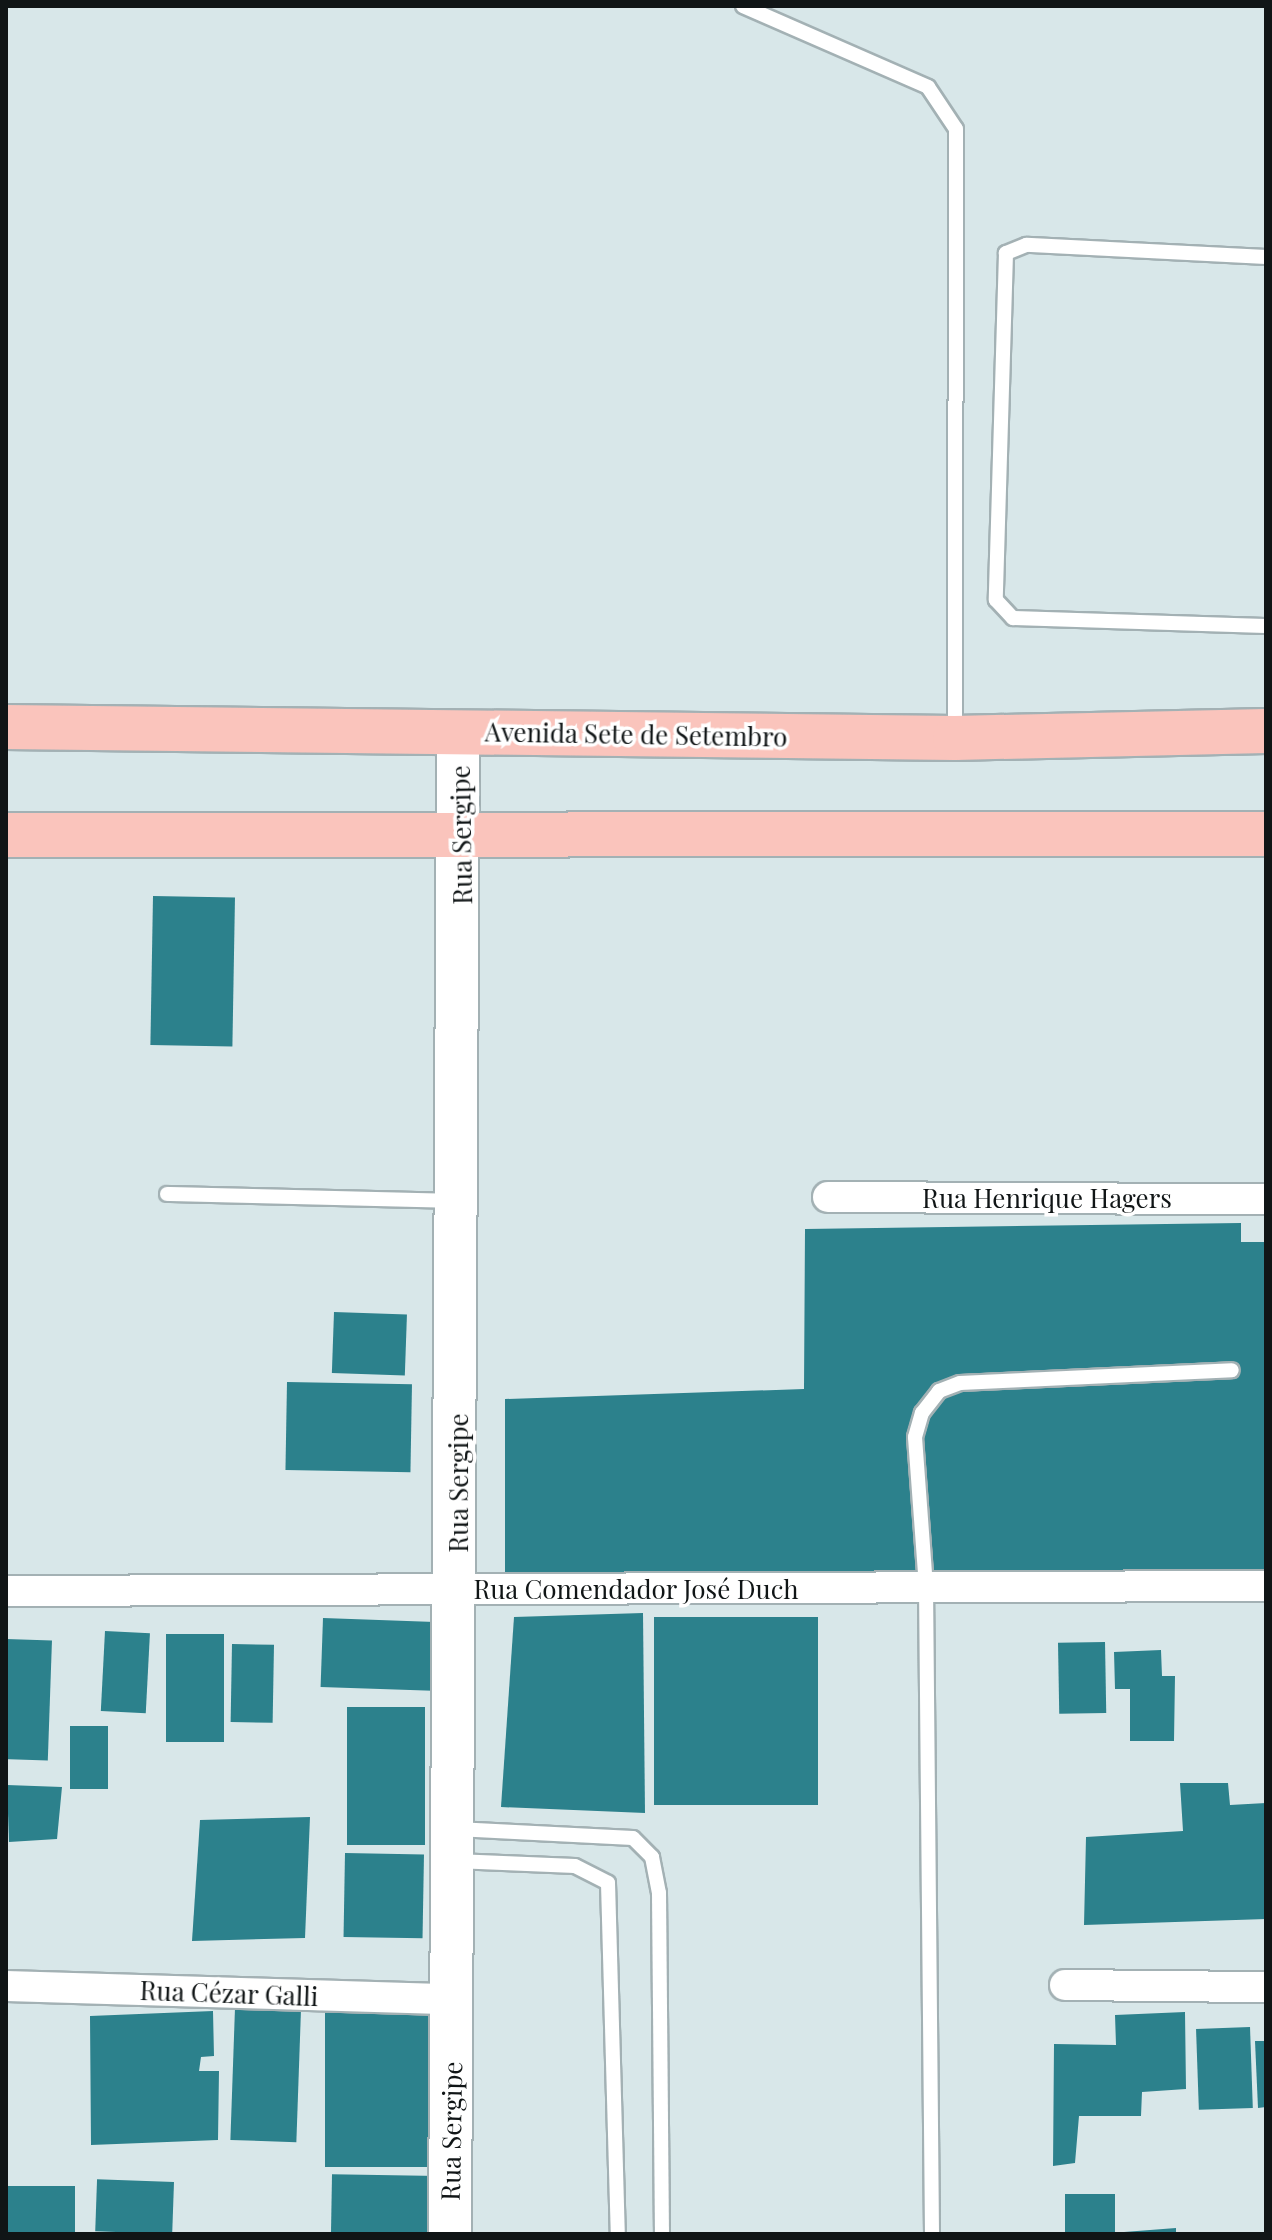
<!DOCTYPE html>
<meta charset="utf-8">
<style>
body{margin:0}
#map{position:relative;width:1272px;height:2240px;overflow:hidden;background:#d8e7e9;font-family:"Playfair Display",serif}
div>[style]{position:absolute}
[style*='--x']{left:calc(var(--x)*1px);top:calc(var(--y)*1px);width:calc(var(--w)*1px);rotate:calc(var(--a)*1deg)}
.building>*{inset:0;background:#2c818c;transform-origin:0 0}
.roads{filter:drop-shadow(2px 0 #a3b1b4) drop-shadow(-2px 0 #a3b1b4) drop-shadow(0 2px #a3b1b4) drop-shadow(0 -2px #a3b1b4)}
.service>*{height:14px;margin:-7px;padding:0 7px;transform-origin:7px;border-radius:7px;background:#fff}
.minor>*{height:30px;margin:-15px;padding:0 15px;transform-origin:15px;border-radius:15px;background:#fff}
.secondary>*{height:42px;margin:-21px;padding:0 21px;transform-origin:21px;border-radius:21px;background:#fff}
.primary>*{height:44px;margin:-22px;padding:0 22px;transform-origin:22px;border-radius:22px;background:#fac4bc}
span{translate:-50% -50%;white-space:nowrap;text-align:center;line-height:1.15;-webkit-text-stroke:7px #fff;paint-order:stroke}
.street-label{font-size:26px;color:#101516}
.frame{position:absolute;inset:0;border:8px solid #101516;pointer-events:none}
</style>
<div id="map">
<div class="building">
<i style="left:153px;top:896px;width:82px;height:149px;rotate:1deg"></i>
<i style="clip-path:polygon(1241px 1223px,1241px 1242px,1266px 1242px,1266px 1574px,505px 1582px,505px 1399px,804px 1389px,805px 1229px)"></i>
<i style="left:334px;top:1312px;width:73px;height:61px;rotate:2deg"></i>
<i style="left:287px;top:1382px;width:125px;height:88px;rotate:1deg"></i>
<i style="clip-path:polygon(643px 1613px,645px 1813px,501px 1807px,514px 1617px)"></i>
<i style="left:654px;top:1617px;width:164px;height:188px"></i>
<i style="left:323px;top:1618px;width:112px;height:69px;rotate:2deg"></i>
<i style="left:105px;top:1631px;width:45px;height:80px;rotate:3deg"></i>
<i style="left:224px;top:1634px;width:108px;height:58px;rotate:90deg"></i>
<i style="left:6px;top:1639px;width:46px;height:120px;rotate:2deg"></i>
<i style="left:1105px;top:1642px;width:71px;height:47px;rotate:89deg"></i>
<i style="left:232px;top:1644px;width:42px;height:78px;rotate:1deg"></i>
<i style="clip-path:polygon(1161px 1650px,1162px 1676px,1175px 1676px,1174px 1741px,1130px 1741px,1130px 1689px,1115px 1689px,1114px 1652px)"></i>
<i style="left:425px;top:1707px;width:138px;height:78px;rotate:90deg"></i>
<i style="left:70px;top:1726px;width:38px;height:63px"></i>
<i style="clip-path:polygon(1180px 1783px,1228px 1783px,1230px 1805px,1266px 1803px,1266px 1919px,1084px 1925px,1086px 1837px,1183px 1831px)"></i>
<i style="clip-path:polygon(7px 1785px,62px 1787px,57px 1839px,9px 1842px)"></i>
<i style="clip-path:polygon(310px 1817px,305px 1938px,192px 1941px,200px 1820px)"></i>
<i style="left:345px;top:1853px;width:79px;height:84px;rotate:1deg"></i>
<i style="left:325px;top:2007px;width:118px;height:160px"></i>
<i style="left:235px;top:2008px;width:66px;height:132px;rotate:2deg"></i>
<i style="clip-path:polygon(213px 2011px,214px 2056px,201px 2057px,199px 2071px,219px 2071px,218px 2140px,91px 2145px,90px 2016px)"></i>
<i style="clip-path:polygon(1185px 2012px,1186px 2089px,1142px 2092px,1141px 2116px,1079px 2116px,1075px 2163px,1053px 2166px,1054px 2044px,1116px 2045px,1115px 2015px)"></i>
<i style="left:1250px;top:2027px;width:81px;height:54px;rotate:88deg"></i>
<i style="clip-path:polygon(1255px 2041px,1266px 2041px,1266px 2107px,1258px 2108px)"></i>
<i style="left:439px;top:2176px;width:58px;height:107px;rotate:91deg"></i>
<i style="left:174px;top:2182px;width:52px;height:77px;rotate:92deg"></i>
<i style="left:75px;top:2186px;width:48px;height:69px;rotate:90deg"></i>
<i style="left:1065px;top:2194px;width:50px;height:40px"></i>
<i style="clip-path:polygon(1176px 2228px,1176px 2234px,1124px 2234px,1124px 2232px)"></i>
</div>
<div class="roads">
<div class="service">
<i style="--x:743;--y:6;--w:202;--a:23.6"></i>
<i style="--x:928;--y:87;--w:50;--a:56.3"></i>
<i style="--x:956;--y:129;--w:603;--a:90.1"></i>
<i style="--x:1266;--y:257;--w:240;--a:-177.1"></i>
<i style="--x:1026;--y:245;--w:22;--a:158"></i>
<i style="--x:1006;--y:253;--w:347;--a:91.7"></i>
<i style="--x:996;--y:600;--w:25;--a:47"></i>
<i style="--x:1013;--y:618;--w:253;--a:1.8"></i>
<i style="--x:167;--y:1194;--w:284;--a:1.4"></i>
<i style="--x:456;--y:1829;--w:177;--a:2.9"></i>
<i style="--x:633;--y:1838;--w:27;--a:45"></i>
<i style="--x:652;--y:1857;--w:37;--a:79"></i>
<i style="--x:659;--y:1893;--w:341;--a:89.5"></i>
<i style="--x:455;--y:1861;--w:120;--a:2.4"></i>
<i style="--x:575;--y:1866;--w:37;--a:27"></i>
<i style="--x:608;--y:1883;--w:351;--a:88.4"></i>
<i style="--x:932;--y:2234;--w:647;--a:-90.53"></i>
<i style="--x:926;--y:1587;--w:150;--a:-94.2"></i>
<i style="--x:915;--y:1437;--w:25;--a:-74"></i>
<i style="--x:922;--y:1413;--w:28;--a:-52"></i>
<i style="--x:939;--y:1391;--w:22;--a:-21"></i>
<i style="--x:960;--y:1383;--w:272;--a:-2.7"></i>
</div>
<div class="minor">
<i style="--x:828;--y:1197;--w:438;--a:0.3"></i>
<i style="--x:6;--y:1591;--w:1260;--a:-0.23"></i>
<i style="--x:1065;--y:1985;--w:201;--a:0.6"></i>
<i style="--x:6;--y:1986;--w:446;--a:1.7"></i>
</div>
<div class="secondary">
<i style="--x:450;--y:2234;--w:1502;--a:-89.69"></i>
</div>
<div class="primary">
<i style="--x:6;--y:727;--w:949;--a:0.66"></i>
<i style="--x:955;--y:738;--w:311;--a:-1.3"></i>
<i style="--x:6;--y:835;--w:1260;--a:-0.05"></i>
</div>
</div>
<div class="street-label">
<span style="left:636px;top:734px;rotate:1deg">Avenida Sete de Setembro</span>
<span style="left:461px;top:835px;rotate:-91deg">Rua Sergipe</span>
<span style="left:1047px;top:1198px">Rua Henrique Hagers</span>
<span style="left:458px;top:1483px;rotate:-90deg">Rua Sergipe</span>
<span style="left:636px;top:1589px">Rua Comendador José Duch</span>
<span style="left:229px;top:1993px;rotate:2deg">Rua Cézar Galli</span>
<span style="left:451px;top:2131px;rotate:-89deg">Rua Sergipe</span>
</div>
<div class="frame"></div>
</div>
